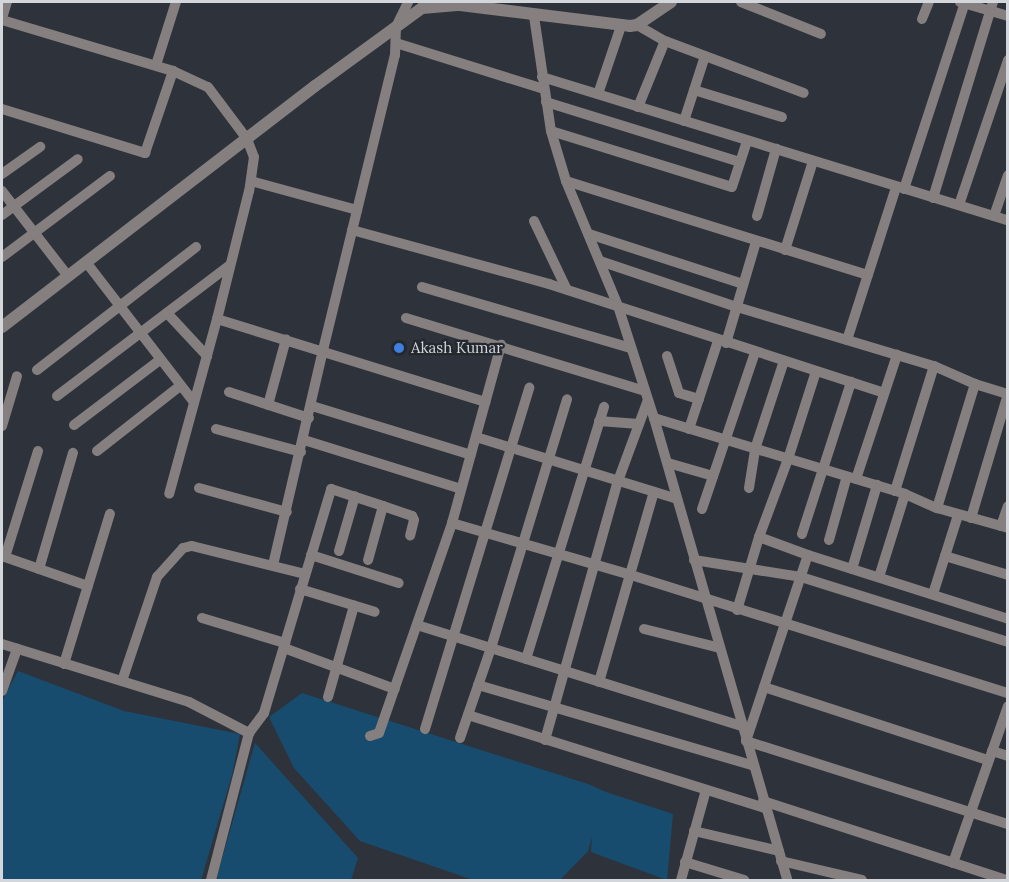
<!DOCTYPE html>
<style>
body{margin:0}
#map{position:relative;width:1009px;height:882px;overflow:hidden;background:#2e333b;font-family:Lora,serif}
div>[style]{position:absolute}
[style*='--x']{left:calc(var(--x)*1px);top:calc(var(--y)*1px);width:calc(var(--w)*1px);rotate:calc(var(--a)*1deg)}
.water>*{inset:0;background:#174c6f}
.minor>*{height:10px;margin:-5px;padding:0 5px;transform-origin:5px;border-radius:5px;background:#857f7f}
.tertiary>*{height:12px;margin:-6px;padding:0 6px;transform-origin:6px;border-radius:6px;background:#857f7f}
.dots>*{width:16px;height:16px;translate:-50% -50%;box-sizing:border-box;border:3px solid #242930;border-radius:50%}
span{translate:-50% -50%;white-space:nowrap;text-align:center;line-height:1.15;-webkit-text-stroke:4.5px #242930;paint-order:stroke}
.poi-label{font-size:15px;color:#d3d6db}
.left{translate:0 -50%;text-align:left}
.frame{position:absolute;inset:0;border:3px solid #d3d6db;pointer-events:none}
</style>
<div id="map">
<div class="water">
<i style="clip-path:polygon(18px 671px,124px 711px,240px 734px,232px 775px,201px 880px,2px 880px,2px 701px)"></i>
<i style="clip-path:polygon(302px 693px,588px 784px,606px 792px,673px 814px,667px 880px,591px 852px,592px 837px,588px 851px,560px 880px,473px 880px,360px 841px,294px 768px,269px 717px)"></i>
<i style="clip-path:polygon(255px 743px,358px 858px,351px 880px,216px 880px)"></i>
</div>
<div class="minor">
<i style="--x:741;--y:2;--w:86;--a:21.8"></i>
<i style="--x:960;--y:2;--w:50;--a:16.3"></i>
<i style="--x:534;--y:16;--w:116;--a:81.6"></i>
<i style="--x:551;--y:131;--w:52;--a:73.3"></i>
<i style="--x:566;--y:181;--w:135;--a:67.4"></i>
<i style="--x:618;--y:306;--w:118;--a:72.2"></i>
<i style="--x:654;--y:418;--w:481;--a:73.9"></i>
<i style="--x:2;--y:18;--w:17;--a:-73"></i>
<i style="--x:922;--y:19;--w:18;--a:-68"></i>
<i style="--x:2;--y:20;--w:178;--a:16.6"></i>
<i style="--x:173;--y:71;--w:38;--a:25"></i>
<i style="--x:208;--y:87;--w:65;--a:53.1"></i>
<i style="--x:247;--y:139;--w:19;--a:69"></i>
<i style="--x:254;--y:157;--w:34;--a:98"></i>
<i style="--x:249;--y:191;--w:132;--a:104"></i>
<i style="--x:217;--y:319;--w:181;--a:105.3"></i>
<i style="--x:637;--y:25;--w:32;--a:30"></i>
<i style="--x:665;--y:41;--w:148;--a:20.5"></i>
<i style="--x:396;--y:43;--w:155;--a:17.3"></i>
<i style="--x:156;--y:65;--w:66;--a:-72.4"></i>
<i style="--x:542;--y:77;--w:487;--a:17.1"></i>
<i style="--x:694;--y:90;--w:92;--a:17.1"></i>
<i style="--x:598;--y:94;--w:72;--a:-71.3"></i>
<i style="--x:546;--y:102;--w:203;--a:17.2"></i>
<i style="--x:638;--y:107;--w:71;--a:-67.8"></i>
<i style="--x:2;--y:109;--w:150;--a:17.1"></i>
<i style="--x:145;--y:153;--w:87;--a:-71.1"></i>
<i style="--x:684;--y:121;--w:68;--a:-72.1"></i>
<i style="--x:551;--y:131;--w:189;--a:17.2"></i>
<i style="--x:732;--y:187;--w:48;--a:-71.9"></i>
<i style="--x:2;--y:174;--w:47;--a:-35.4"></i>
<i style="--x:251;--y:181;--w:110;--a:15.3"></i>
<i style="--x:566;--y:181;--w:316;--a:17.3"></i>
<i style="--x:904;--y:189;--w:197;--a:-71.9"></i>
<i style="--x:2;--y:191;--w:108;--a:52.2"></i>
<i style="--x:933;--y:198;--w:205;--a:-73"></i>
<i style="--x:959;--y:205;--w:153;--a:-71.3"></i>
<i style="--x:2;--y:215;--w:94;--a:-36.4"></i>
<i style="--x:757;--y:216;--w:70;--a:-74.2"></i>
<i style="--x:994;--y:216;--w:43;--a:-71.1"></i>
<i style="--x:534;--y:221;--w:76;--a:64.4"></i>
<i style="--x:352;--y:230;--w:204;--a:15.3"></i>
<i style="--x:549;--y:284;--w:352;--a:18"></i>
<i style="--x:589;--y:234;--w:162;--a:18"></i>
<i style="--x:785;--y:250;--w:93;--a:-72.5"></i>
<i style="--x:2;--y:257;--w:135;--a:-36.9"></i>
<i style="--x:600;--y:261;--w:145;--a:18.6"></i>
<i style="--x:737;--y:307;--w:206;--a:16.7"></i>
<i style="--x:934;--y:366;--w:45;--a:23.7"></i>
<i style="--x:975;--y:384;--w:34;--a:17"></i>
<i style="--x:86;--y:262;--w:177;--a:52.4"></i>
<i style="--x:422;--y:287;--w:217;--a:16.3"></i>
<i style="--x:167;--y:313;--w:59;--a:47.1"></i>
<i style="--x:406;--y:318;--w:250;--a:17"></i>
<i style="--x:217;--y:319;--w:281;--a:17.2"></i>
<i style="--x:847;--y:340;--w:161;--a:-72.2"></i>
<i style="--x:726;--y:343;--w:105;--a:-73.5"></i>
<i style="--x:667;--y:356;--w:39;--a:72"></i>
<i style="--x:679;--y:393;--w:21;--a:17"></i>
<i style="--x:37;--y:370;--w:201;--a:-37.7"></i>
<i style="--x:229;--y:392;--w:84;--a:18"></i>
<i style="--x:57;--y:396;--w:217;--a:-37.1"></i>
<i style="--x:268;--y:405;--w:68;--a:-74.7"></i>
<i style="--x:312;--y:406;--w:166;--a:17.1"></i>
<i style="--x:654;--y:418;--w:262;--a:16.8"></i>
<i style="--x:905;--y:494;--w:35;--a:24"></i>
<i style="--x:937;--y:508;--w:74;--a:15.7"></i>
<i style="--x:599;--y:421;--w:40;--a:4.3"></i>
<i style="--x:74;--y:425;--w:108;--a:-37.1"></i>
<i style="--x:2;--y:426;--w:52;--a:-73.3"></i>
<i style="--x:216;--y:429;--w:88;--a:15.1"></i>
<i style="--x:689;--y:429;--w:93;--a:-71.8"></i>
<i style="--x:476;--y:437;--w:210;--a:17.1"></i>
<i style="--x:304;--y:440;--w:164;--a:17.3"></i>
<i style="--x:97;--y:451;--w:105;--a:-38.1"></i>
<i style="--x:668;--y:463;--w:47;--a:16.1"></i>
<i style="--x:856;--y:479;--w:131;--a:-71.7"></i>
<i style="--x:199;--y:488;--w:91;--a:15.3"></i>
<i style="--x:749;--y:488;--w:39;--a:-81"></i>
<i style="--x:755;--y:449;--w:93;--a:-71.8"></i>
<i style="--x:895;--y:491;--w:131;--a:-72.7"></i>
<i style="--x:383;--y:506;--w:31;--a:19"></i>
<i style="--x:412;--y:516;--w:4;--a:63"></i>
<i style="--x:414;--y:520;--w:16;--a:104"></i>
<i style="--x:937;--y:508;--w:130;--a:-73"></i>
<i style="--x:702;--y:509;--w:166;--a:-71.3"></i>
<i style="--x:971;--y:518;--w:129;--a:-73.4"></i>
<i style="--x:452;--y:523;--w:186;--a:16.2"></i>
<i style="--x:631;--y:575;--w:395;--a:17.4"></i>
<i style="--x:1001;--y:526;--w:21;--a:-71"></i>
<i style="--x:802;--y:534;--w:160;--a:-72.1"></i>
<i style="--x:759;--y:537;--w:52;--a:20.2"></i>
<i style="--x:829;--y:540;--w:66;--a:-74.3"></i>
<i style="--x:339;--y:551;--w:57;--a:-73.8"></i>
<i style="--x:311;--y:555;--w:92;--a:17.7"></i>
<i style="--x:2;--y:556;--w:91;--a:19.2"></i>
<i style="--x:945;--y:556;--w:66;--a:16.8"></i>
<i style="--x:5;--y:557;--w:111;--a:-72.7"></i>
<i style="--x:694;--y:560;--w:108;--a:9"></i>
<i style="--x:801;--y:577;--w:217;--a:17.4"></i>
<i style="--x:273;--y:565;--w:221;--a:-76.9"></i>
<i style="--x:323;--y:350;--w:304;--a:-76.3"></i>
<i style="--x:395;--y:55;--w:28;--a:-88"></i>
<i style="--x:396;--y:27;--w:28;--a:-64"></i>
<i style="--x:39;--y:569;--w:121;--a:-73.7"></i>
<i style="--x:852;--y:569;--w:88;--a:-73.4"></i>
<i style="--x:879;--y:577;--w:87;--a:-72.6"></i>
<i style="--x:300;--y:589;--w:78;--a:17"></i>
<i style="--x:933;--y:594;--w:83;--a:-72.4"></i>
<i style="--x:737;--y:610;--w:76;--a:-73.2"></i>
<i style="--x:759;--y:537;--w:83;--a:-69.6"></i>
<i style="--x:788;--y:459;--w:92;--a:-72.3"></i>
<i style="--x:202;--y:618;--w:87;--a:16.8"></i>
<i style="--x:417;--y:625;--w:339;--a:17.3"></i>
<i style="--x:644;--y:629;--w:78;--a:14"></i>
<i style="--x:2;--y:644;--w:196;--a:17.2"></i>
<i style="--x:189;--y:702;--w:68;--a:27.3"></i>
<i style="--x:284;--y:648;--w:118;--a:20.3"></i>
<i style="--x:526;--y:659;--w:264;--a:-72.8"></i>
<i style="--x:64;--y:664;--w:157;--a:-73"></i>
<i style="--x:122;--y:681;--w:110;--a:-71.4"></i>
<i style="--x:157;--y:577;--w:39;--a:-48"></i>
<i style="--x:183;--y:548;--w:9;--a:-13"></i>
<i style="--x:192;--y:546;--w:116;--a:13.9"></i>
<i style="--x:599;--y:682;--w:198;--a:-73.9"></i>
<i style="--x:478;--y:685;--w:285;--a:16.3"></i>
<i style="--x:764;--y:687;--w:236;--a:18.1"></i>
<i style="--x:2;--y:691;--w:45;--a:-70.3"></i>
<i style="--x:328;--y:697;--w:95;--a:-74.1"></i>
<i style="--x:468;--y:715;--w:311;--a:17.4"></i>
<i style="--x:425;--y:729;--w:357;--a:-73"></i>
<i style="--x:370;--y:736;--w:9;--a:-18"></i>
<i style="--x:379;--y:733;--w:222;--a:-70.8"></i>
<i style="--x:452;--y:523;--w:185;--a:-74.6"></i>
<i style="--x:460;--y:738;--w:95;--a:-71"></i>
<i style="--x:491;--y:648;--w:260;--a:-73"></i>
<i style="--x:545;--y:740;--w:269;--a:-74.3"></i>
<i style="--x:618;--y:481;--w:86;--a:-69.7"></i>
<i style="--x:746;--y:741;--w:196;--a:-71.6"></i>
<i style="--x:808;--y:555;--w:210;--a:17.7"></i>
<i style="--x:746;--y:741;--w:275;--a:17.6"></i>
<i style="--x:992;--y:751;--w:17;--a:17"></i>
<i style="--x:763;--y:801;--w:256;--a:18"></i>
<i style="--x:694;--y:831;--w:87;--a:13.2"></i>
<i style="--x:781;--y:861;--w:83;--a:13.2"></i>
<i style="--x:685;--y:862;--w:62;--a:17"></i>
<i style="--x:953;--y:863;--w:166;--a:-70.7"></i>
<i style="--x:211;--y:880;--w:152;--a:-75.5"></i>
<i style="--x:249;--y:733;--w:25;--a:-53"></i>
<i style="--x:264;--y:713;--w:234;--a:-73.3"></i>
<i style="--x:331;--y:489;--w:55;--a:18.1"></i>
<i style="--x:383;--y:506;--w:56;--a:105.5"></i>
<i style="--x:681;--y:880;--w:93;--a:-74.5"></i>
</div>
<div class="tertiary">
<i style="--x:2;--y:327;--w:395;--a:-37.6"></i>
<i style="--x:315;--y:86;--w:132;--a:-36.1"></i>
<i style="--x:422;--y:8;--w:38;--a:-5"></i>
<i style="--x:460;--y:5;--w:171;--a:7"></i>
<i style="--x:630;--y:26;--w:7;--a:-8"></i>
<i style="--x:637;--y:25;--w:41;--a:-34.1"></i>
</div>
<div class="dots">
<i style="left:399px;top:348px;background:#3f7fe0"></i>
</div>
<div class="poi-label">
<span class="left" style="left:411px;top:348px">Akash Kumar</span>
</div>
<div class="frame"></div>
</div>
